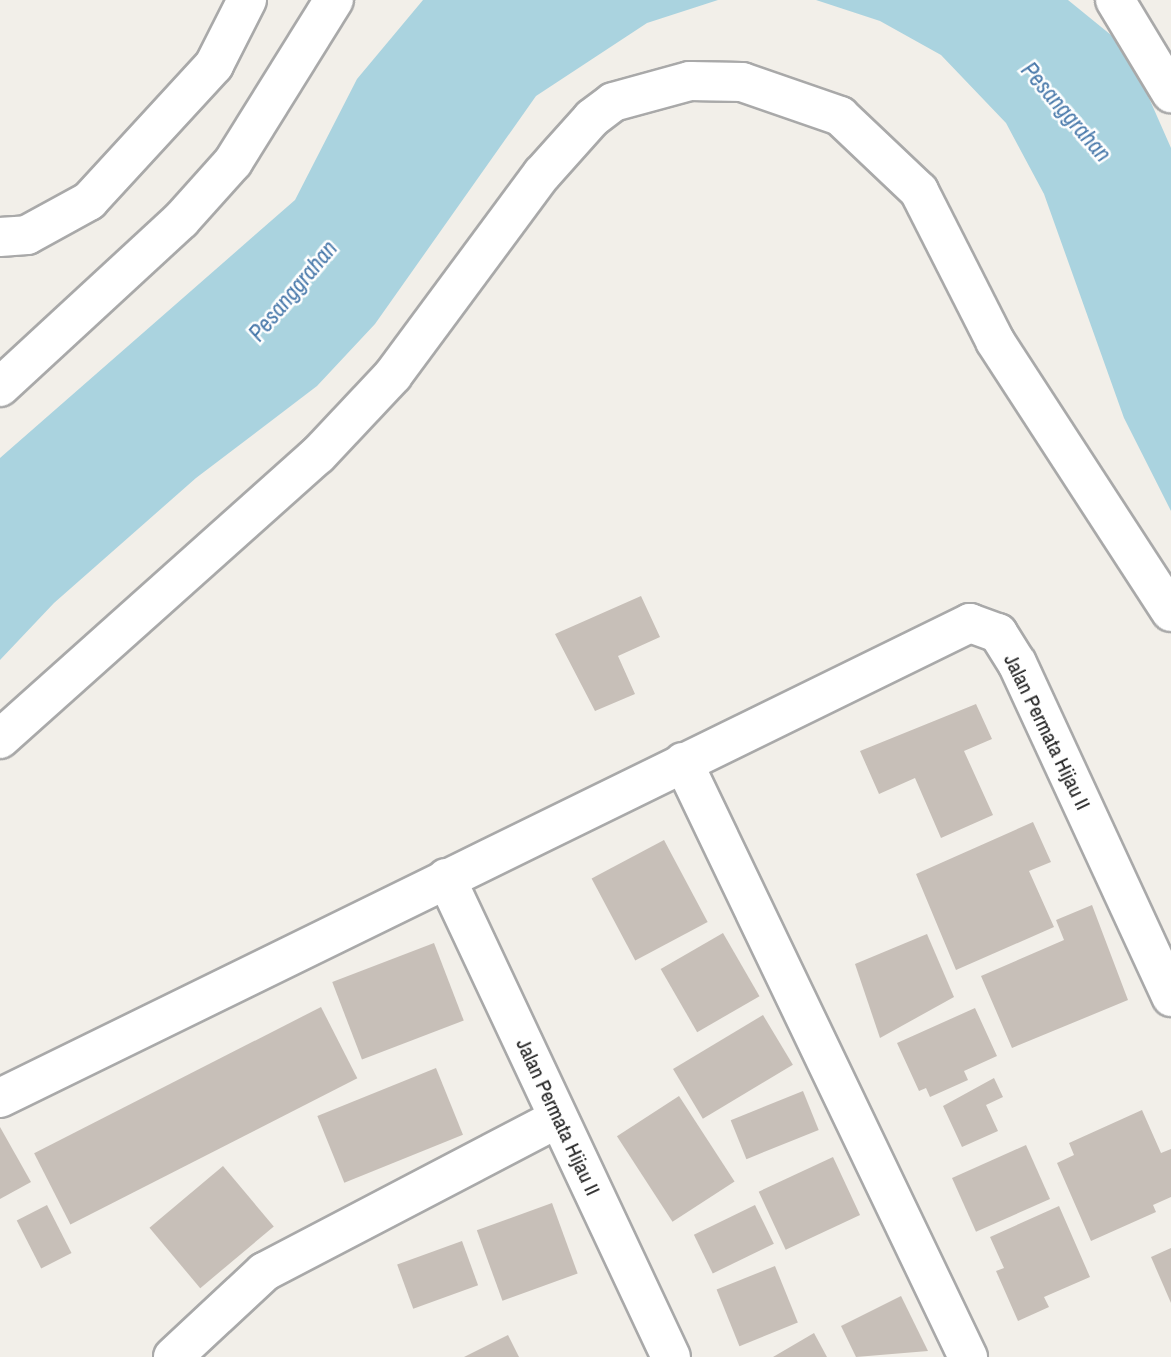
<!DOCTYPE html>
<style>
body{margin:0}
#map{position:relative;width:1171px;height:1357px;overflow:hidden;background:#f2efe9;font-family:"Archivo Narrow",sans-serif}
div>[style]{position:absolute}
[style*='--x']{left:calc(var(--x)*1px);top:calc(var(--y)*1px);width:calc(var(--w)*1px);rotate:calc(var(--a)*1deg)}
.water>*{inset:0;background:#aad3df}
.building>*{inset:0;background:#c7bfb8;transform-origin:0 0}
.roads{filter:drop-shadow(2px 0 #a9a9a9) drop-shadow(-2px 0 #a9a9a9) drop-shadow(0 2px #a9a9a9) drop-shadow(0 -2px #a9a9a9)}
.minor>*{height:38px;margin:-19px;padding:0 19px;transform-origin:19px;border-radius:19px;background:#fff}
span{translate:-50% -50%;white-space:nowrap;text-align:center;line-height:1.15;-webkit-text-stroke:5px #fff;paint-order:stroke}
.street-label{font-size:21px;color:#222}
.water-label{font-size:23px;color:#4a7aab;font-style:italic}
</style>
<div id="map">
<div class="water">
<i style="clip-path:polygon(423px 0,718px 0,647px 23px,536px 96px,375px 324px,317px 386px,196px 478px,54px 603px,0 660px,0 458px,295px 200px,357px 79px)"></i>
<i style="clip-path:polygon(816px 0,1068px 0,1127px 48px,1171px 148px,1171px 511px,1124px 418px,1044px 194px,1006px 123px,941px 55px,880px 21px)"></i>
</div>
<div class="building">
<i style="clip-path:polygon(641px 596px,660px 637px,618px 656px,635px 694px,595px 711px,555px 634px)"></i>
<i style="clip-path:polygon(976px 704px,992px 739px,964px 751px,993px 815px,941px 838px,915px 778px,879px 794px,860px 751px)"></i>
<i style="clip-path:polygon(1033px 822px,1051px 862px,1029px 871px,1054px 927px,956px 970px,916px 874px)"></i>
<i style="left:664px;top:840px;width:93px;height:82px;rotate:62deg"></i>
<i style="clip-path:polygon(1092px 905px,1128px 1000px,1012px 1048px,981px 976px,1064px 940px,1056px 920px)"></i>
<i style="left:723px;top:933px;width:73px;height:72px;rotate:60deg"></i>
<i style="clip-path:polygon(927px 934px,954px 997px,880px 1038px,855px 964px)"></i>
<i style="left:434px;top:943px;width:83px;height:109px;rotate:69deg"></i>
<i style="left:321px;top:1007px;width:80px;height:322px;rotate:63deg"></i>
<i style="clip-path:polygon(975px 1008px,997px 1056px,964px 1071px,968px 1080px,930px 1097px,926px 1088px,919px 1091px,897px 1043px)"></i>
<i style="left:763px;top:1015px;width:58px;height:105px;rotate:59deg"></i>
<i style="left:436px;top:1068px;width:72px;height:128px;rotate:68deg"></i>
<i style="clip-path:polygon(994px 1078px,1003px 1097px,986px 1105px,998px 1131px,962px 1147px,943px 1106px)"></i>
<i style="left:803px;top:1091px;width:42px;height:78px;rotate:68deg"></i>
<i style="left:679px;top:1096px;width:102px;height:74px;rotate:57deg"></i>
<i style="clip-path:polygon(1142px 1110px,1161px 1153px,1171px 1149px,1171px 1197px,1153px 1205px,1156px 1212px,1091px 1241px,1057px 1163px,1074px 1155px,1069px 1143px)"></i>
<i style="clip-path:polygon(0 1127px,31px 1182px,0 1199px)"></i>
<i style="left:1026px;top:1145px;width:59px;height:81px;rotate:66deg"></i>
<i style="left:833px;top:1157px;width:64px;height:82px;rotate:65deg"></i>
<i style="left:223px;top:1166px;width:79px;height:96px;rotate:50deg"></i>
<i style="left:552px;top:1203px;width:75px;height:80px;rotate:70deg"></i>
<i style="left:47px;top:1205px;width:54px;height:34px;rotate:63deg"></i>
<i style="left:755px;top:1205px;width:43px;height:68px;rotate:64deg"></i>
<i style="clip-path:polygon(1059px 1206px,1090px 1277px,1044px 1297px,1049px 1307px,1018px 1321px,996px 1271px,1004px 1268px,990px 1237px)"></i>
<i style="left:462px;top:1241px;width:47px;height:69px;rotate:70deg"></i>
<i style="clip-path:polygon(1171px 1248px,1171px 1303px,1151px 1257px)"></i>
<i style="left:775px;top:1266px;width:61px;height:63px;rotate:68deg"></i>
<i style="clip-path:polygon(901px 1296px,928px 1351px,856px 1357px,841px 1326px)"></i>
<i style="clip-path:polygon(814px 1333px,827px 1357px,773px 1357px)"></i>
<i style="clip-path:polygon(508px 1335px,519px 1357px,464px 1357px)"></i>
</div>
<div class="roads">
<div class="minor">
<i style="--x:1115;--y:0;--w:109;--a:58.9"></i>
<i style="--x:0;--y:237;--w:27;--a:-4"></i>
<i style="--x:27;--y:235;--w:71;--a:-28.7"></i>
<i style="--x:89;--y:201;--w:185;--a:-47.4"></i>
<i style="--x:214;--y:65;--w:73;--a:-63.1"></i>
<i style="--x:0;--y:387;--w:246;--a:-42.7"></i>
<i style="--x:181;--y:220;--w:78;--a:-48.1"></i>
<i style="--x:233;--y:162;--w:191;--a:-58.1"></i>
<i style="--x:0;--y:739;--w:426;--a:-41.8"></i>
<i style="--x:318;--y:455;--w:110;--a:-46.8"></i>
<i style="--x:393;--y:375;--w:250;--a:-53.5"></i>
<i style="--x:542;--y:174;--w:75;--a:-48.2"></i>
<i style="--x:592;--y:118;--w:26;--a:-37"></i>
<i style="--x:613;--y:102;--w:80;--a:-15.3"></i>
<i style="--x:690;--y:81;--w:52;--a:1.1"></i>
<i style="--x:742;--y:82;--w:104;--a:19.1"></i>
<i style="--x:840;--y:116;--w:109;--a:43.5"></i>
<i style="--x:919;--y:191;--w:168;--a:63.1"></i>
<i style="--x:995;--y:341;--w:323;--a:57"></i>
<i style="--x:683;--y:762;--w:660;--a:64.41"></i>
<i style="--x:446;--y:878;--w:529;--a:64.84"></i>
<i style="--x:0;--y:1098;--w:1080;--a:-26.09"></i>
<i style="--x:970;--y:623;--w:30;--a:20"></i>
<i style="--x:998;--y:633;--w:36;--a:58"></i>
<i style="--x:1017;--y:663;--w:368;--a:65.2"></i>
<i style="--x:173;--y:1357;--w:125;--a:-43"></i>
<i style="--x:264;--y:1272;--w:332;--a:-27.6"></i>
</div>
</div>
<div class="street-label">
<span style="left:1047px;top:732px;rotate:64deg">Jalan Permata Hijau II</span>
<span style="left:558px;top:1117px;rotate:65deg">Jalan Permata Hijau II</span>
</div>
<div class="water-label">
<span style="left:1066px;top:112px;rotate:49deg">Pesanggrahan</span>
<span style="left:293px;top:291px;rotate:-50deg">Pesanggrahan</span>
</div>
</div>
